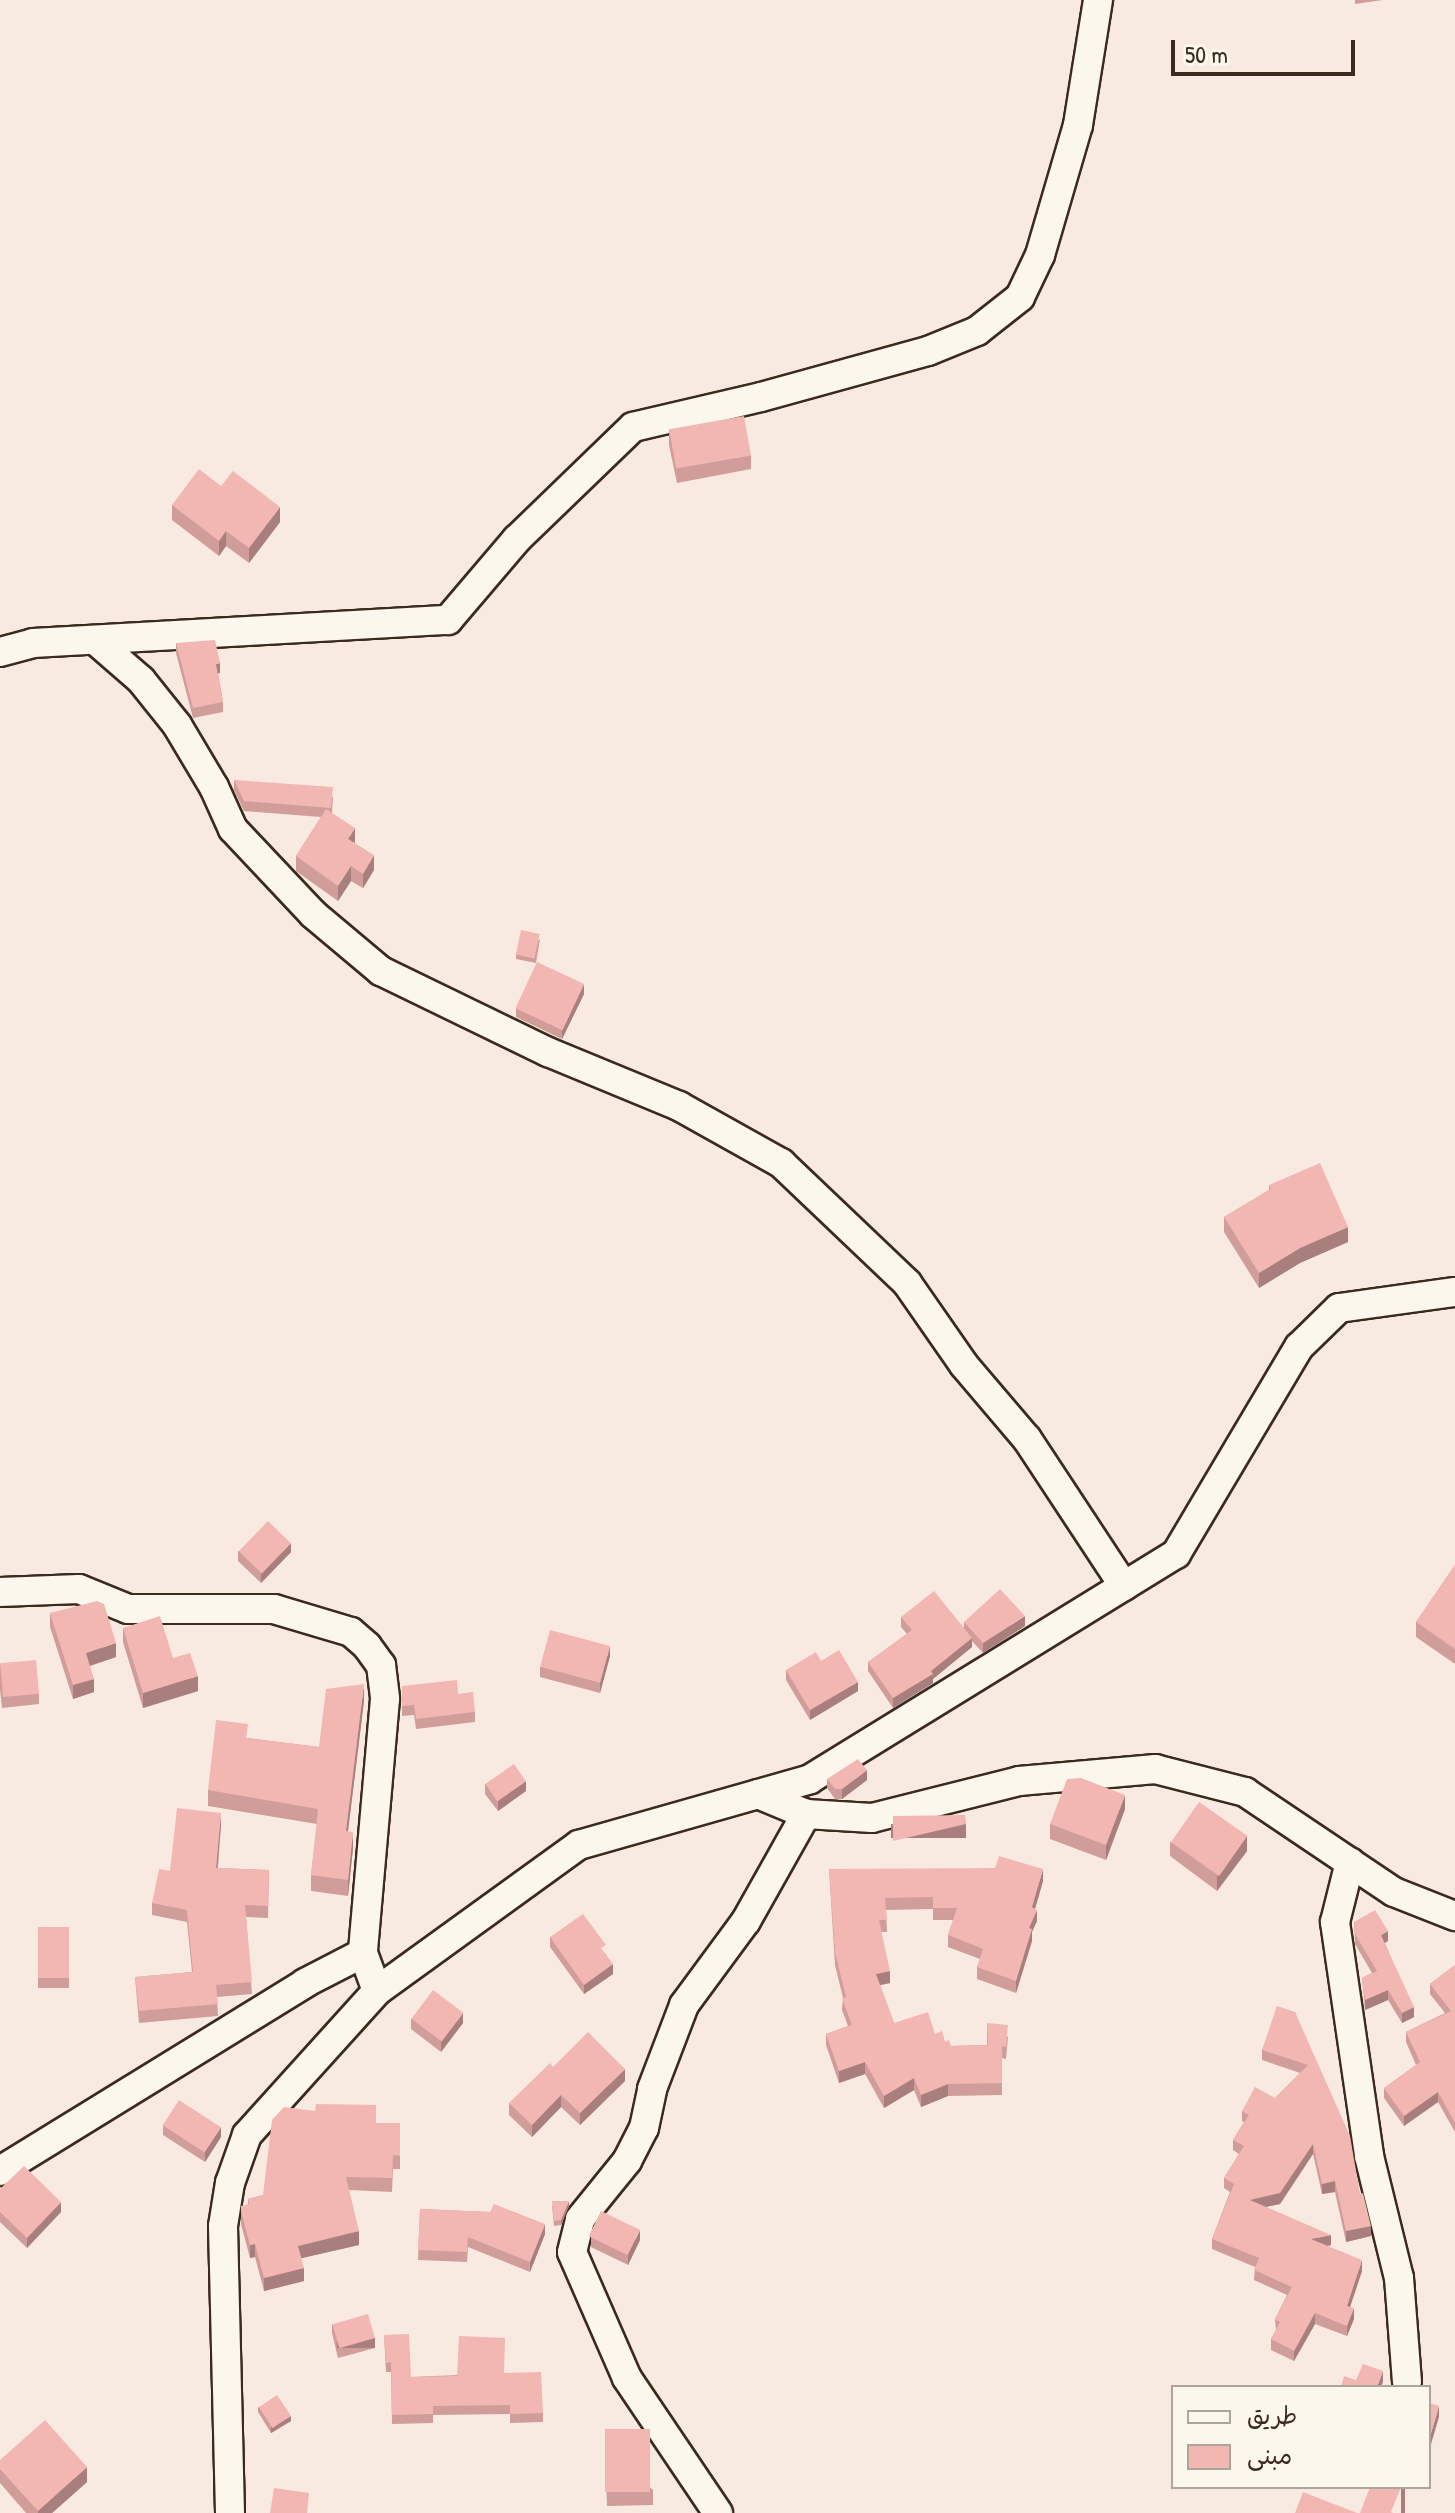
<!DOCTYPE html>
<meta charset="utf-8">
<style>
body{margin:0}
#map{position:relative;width:1455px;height:2513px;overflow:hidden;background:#f9eae1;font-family:"Patrick Hand","Playpen Sans Arabic",sans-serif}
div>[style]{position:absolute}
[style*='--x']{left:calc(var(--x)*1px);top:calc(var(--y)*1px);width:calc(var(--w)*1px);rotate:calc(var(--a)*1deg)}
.roads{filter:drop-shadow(2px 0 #3b2a1e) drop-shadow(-2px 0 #3b2a1e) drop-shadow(0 2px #3b2a1e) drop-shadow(0 -2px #3b2a1e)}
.minor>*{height:28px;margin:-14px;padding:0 14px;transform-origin:14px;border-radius:14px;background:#fbf7ec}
.wall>*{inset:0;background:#d09d9a;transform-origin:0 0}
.shaded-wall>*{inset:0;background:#a97f7d;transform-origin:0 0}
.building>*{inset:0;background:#f2b6b3;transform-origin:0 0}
span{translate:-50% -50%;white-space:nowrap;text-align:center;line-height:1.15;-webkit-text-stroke:6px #fbf7ec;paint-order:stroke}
.legend{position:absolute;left:1171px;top:2385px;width:260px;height:104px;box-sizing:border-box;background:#fbf7ec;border:2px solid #aea59a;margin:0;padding:10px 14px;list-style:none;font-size:24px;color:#3b2a1e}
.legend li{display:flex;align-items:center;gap:16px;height:40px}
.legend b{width:40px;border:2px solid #aea59a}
.scale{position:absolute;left:1171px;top:40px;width:184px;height:36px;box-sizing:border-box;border:4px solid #3b2a1e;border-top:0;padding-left:10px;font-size:24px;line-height:28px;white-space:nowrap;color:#3b2a1e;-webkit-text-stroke:6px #fbf7ec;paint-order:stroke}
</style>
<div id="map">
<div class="roads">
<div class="minor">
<i style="--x:95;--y:640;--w:61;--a:41"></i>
<i style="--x:141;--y:680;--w:58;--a:51.3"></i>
<i style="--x:177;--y:725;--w:72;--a:59.2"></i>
<i style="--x:214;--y:787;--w:46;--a:65.7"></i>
<i style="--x:233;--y:829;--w:117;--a:46.7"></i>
<i style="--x:313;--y:914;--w:89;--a:40"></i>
<i style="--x:381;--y:971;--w:186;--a:25.9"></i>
<i style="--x:548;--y:1052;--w:142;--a:22.4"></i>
<i style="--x:679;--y:1106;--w:117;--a:29.2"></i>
<i style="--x:781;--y:1163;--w:174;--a:43.6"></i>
<i style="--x:907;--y:1283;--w:100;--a:55.2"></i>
<i style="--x:964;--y:1365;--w:97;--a:49.6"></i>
<i style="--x:1027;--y:1439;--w:176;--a:56.6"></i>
<i style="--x:0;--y:652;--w:34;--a:-15"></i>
<i style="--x:33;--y:643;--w:416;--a:-3.2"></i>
<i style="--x:448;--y:620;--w:106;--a:-49.6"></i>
<i style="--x:517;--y:539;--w:161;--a:-44"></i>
<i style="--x:633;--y:427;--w:131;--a:-13.2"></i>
<i style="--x:761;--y:397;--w:173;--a:-15.4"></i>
<i style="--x:928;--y:351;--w:53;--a:-22.2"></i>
<i style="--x:977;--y:331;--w:55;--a:-38.3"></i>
<i style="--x:1020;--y:297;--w:47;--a:-64.5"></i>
<i style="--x:1040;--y:255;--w:135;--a:-73.7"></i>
<i style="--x:1078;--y:125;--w:127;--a:-80.9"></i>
<i style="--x:0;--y:1592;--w:79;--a:-2.2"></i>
<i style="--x:79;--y:1589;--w:53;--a:22.2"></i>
<i style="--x:128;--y:1609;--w:146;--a:0"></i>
<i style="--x:274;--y:1609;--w:80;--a:16.6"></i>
<i style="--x:351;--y:1632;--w:21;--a:41"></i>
<i style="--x:367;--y:1646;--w:24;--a:54"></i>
<i style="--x:381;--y:1665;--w:34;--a:83"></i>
<i style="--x:385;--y:1699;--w:255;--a:95"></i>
<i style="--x:363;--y:1953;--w:40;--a:69.8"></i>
<i style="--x:758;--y:1794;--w:52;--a:22.6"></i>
<i style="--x:806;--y:1814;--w:66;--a:3.5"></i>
<i style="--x:872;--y:1818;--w:152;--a:-14.1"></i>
<i style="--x:1019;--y:1781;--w:137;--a:-5"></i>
<i style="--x:1155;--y:1769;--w:93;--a:14.3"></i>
<i style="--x:1245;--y:1792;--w:179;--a:33.9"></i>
<i style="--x:1394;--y:1892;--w:66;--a:21.5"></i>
<i style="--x:1350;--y:1862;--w:62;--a:104"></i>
<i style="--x:1335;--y:1922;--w:236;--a:81.7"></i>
<i style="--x:1369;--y:2156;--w:126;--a:76.2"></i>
<i style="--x:1399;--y:2278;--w:104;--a:85.6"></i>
<i style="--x:0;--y:2171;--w:358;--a:-31.6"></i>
<i style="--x:305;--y:1983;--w:65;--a:-27.3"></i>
<i style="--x:230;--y:2513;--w:287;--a:-91.4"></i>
<i style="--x:223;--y:2226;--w:44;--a:-80.8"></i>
<i style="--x:230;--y:2183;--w:51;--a:-70.5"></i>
<i style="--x:247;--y:2135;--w:194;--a:-47.9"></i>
<i style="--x:377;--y:1991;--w:249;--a:-35.9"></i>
<i style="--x:579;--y:1845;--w:240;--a:-15.9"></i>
<i style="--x:810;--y:1779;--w:430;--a:-31.6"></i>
<i style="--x:1176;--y:1554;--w:241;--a:-59.3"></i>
<i style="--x:1299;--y:1347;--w:56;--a:-44.3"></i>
<i style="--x:1339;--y:1308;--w:117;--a:-7.9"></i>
<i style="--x:718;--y:2513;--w:163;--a:-124"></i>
<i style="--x:627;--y:2378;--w:137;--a:-113.6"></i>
<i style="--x:572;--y:2252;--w:34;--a:-76"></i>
<i style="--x:580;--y:2219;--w:75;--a:-51"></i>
<i style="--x:627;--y:2161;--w:37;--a:-63"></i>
<i style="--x:644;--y:2128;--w:40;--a:-78"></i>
<i style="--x:652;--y:2089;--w:90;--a:-69.1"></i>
<i style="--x:684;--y:2005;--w:104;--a:-53.6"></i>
<i style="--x:746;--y:1921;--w:123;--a:-60.7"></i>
</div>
</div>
<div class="wall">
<i style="clip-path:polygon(1355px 0,1383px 0,1355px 4px)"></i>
<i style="clip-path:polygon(669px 430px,751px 455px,751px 469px,677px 483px,669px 445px)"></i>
<i style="clip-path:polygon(172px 505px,280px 522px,249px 563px,226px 546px,219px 556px,172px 520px)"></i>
<i style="clip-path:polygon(176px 643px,220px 673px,218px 673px,223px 702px,223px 712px,193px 718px,176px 653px)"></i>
<i style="clip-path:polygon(234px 780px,333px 797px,332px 813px,374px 870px,363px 888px,351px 881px,338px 901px,296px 871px,296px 856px,321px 817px,244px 811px,234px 790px)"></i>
<i style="clip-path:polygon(540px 939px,536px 963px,516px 959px,516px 954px)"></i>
<i style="clip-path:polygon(584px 994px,562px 1039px,516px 1017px,516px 1008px)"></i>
<i style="clip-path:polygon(1269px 1185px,1348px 1242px,1300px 1263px,1259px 1288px,1224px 1232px,1224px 1217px,1269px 1190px)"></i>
<i style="clip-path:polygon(238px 1551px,291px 1552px,261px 1583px,238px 1561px)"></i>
<i style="clip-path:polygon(1455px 1565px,1455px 1664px,1416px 1637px,1416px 1622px)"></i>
<i style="clip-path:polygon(50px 1613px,116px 1657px,90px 1666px,94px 1692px,73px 1699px,50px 1627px)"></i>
<i style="clip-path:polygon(901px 1617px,964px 1627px,964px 1622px,1025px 1626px,983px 1653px,972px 1641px,972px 1647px,933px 1679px,933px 1683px,893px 1708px,868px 1671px,868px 1662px,907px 1634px,901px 1627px)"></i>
<i style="clip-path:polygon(123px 1628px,173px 1658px,198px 1691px,143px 1708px,123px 1642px)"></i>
<i style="clip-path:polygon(610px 1656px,600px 1693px,540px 1677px,540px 1667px)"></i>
<i style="clip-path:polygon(821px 1661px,858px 1691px,810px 1720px,786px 1680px,786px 1670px)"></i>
<i style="clip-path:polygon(0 1663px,39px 1694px,39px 1704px,2px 1708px,0 1689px)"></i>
<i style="clip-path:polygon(458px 1694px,475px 1712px,475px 1722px,416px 1729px,414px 1715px,402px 1716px,402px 1706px)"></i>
<i style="clip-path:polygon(364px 1701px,348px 1831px,353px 1848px,348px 1896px,311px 1891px,311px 1875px,317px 1824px,208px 1806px,208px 1790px,248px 1738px,319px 1747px)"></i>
<i style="clip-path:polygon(827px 1779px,867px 1780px,842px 1799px,835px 1799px,827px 1788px)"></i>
<i style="clip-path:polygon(485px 1784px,526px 1791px,498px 1811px,485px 1794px)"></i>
<i style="clip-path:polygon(1125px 1809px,1106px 1860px,1050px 1839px,1050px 1824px)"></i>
<i style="clip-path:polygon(221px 1825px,218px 1868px,269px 1870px,268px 1918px,246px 1917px,252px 1994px,217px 1997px,218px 2016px,139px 2023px,135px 1977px,192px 1972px,187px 1922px,152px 1915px,152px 1903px,170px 1871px)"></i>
<i style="clip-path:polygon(1170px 1842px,1247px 1851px,1217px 1891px,1170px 1856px)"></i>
<i style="clip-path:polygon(829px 1869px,1043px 1881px,1035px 1909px,1037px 1921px,1032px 1932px,1032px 1941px,1016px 1993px,977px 1979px,977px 1967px,980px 1959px,948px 1947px,948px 1935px,953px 1920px,933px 1920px,933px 1909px,886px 1910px,887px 1932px,881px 1932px,890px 1983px,880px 1985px,894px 2023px,935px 2034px,951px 2046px,987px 2045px,987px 2023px,1008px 2037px,1006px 2059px,1002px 2058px,1002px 2095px,948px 2096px,921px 2107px,914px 2090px,884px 2108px,865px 2074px,839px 2083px,826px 2045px,826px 2034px,848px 2026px,842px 2010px,843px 1998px,835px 1965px)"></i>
<i style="clip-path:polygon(1354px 1922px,1388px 1941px,1385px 1943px,1414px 2017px,1402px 2023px,1388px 2000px,1365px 2010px,1362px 1978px,1372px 1973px,1355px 1944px)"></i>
<i style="left:38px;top:1927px;width:31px;height:61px"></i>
<i style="clip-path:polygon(550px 1937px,606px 1954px,613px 1974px,584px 1994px,550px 1947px)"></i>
<i style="clip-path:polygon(1455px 1965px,1455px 2132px,1438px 2102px,1404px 2126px,1384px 2098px,1384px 2088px,1416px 2065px,1406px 2042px,1406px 2032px,1445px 2013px,1430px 1994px,1430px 1984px)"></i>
<i style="clip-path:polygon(1295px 2012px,1360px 2194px,1371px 2236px,1346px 2242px,1335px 2192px,1322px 2194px,1313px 2154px,1280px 2204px,1266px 2207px,1331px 2245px,1327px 2246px,1362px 2271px,1350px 2307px,1354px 2319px,1347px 2336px,1315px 2324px,1294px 2361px,1271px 2350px,1271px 2339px,1276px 2330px,1275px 2319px,1287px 2295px,1254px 2280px,1255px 2267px,1212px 2249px,1212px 2239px,1230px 2192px,1224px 2188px,1224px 2178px,1239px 2154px,1233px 2150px,1233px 2140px,1244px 2122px,1242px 2121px,1242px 2111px,1275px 2098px,1300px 2073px,1262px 2060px,1262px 2050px)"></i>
<i style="clip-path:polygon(411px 2019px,463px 2023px,441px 2052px,411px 2029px)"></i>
<i style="clip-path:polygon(625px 2081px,580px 2125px,561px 2107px,532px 2137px,509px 2115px,509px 2103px)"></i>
<i style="clip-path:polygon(376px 2123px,400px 2123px,400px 2169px,393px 2169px,392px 2192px,349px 2190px,359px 2245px,301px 2258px,304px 2281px,264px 2291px,255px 2257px,250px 2258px,241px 2224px,241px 2211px,248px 2204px,248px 2199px,263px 2195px)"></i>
<i style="clip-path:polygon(163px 2125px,221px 2137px,205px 2162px,163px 2135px)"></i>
<i style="clip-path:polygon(0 2189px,61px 2212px,27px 2248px,0 2222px)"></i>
<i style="clip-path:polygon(552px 2206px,569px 2206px,561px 2225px,554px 2226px)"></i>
<i style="clip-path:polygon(420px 2209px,490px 2212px,545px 2234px,530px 2272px,468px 2247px,467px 2262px,418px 2260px)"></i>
<i style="clip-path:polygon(591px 2237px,640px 2240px,628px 2265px,591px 2247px)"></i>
<i style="clip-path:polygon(332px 2324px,375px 2348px,338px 2358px,332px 2333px)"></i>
<i style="clip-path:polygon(384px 2335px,411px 2377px,505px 2373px,543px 2413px,543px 2422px,510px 2423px,510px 2414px,433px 2415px,433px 2423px,392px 2424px,391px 2372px,386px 2372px)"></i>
<i style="clip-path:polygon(258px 2407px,291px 2421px,271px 2433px,258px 2412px)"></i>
<i style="clip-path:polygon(605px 2444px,653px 2490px,653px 2505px,607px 2506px)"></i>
<i style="clip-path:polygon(0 2460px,87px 2482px,52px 2513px,26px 2513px,0 2483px)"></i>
</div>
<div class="shaded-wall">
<i style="clip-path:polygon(280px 507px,280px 522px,249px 563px,249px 548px)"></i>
<i style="clip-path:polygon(226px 531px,226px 546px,219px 556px,219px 541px)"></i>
<i style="clip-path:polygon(220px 663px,220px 673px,216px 674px,216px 664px)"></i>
<i style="clip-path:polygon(355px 828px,355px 843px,348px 839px)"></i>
<i style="clip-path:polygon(374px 855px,374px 870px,363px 888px,363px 874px)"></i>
<i style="clip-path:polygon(351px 866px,351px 881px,338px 901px,338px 886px)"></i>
<i style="clip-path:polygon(584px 984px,584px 994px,562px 1039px,562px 1029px)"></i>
<i style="clip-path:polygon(1348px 1227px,1348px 1242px,1300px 1263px,1259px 1288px,1259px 1273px,1300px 1248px)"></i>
<i style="clip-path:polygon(291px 1543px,291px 1552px,261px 1583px,261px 1573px)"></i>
<i style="clip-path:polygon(1025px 1616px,1025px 1626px,983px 1653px,983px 1643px)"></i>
<i style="clip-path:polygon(972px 1638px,972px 1647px,933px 1679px,933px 1683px,893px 1708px,893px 1698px,931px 1671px)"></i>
<i style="clip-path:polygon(116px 1643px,116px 1657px,86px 1667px,86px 1653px)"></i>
<i style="clip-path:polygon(610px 1646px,610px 1656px,600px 1693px,600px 1683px)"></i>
<i style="clip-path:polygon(198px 1676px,198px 1691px,143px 1708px,143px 1693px)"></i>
<i style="clip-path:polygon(94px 1679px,94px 1692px,73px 1699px,73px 1685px)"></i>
<i style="clip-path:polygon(858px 1682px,858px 1691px,810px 1720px,810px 1710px)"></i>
<i style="clip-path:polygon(364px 1684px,364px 1701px,346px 1847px,346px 1831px)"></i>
<i style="clip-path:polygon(867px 1770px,867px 1780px,842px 1799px,842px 1789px)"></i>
<i style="clip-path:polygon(526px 1781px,526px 1791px,498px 1811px,498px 1801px)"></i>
<i style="clip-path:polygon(1125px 1795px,1125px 1809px,1106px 1860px,1106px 1845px)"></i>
<i style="clip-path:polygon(221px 1813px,221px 1825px,216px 1880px,216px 1868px)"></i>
<i style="left:966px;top:1824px;width:14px;height:75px;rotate:90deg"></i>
<i style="clip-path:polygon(353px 1832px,353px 1848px,348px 1896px,348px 1880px)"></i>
<i style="clip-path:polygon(1247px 1836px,1247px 1851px,1217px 1891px,1217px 1877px)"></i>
<i style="clip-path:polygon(1043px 1869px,1043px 1881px,1032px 1919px,1032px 1907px)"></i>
<i style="clip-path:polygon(1037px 1910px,1037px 1921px,1032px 1932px,1032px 1941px,1016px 1993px,1016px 1981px,1029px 1928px)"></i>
<i style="clip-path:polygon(1388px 1931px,1388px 1941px,1381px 1945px,1381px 1935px)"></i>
<i style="clip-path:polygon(613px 1964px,613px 1974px,584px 1994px,584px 1985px)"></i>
<i style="clip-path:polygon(890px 1971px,890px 1983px,876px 1986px,876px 1974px)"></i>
<i style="clip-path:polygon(1388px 1990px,1388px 2000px,1365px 2010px,1365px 2000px)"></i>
<i style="clip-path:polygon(1414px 2007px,1414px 2017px,1402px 2023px,1402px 2013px)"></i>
<i style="clip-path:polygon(463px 2013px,463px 2023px,441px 2052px,441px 2042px)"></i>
<i style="clip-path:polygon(865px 2062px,865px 2074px,839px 2083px,839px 2071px)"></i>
<i style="clip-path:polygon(625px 2069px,625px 2081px,580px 2125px,580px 2113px)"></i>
<i style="clip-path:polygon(914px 2078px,914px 2090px,884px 2108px,884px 2096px)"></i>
<i style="clip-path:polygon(948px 2084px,948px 2096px,921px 2107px,921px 2095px)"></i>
<i style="clip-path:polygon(1438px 2092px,1438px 2102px,1404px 2126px,1404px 2116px)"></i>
<i style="clip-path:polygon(561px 2095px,561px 2107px,532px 2137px,532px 2125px)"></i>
<i style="clip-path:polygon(221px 2127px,221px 2137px,205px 2162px,205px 2152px)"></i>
<i style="clip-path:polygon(1313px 2144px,1313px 2154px,1280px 2204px,1250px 2210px,1250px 2200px)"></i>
<i style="clip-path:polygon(1335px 2181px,1335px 2192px,1322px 2194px,1322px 2184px)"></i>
<i style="clip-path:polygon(569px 2201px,569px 2206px,561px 2225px,561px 2220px)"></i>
<i style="clip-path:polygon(61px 2202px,61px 2212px,27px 2248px,27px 2238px)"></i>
<i style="clip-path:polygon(545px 2224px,545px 2234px,530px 2272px,530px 2262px)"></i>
<i style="clip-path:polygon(1371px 2226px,1371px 2236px,1346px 2242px,1346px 2231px)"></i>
<i style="clip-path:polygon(640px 2230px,640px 2240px,628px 2265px,628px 2255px)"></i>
<i style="clip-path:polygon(359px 2231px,359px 2245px,298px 2259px,298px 2246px)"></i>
<i style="clip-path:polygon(1331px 2235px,1331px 2245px,1311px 2250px,1311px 2239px)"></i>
<i style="clip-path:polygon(255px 2244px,255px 2257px,250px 2258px,250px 2245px)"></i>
<i style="clip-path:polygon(1362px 2260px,1362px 2271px,1347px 2316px,1347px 2306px)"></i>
<i style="clip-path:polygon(304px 2268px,304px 2281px,264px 2291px,264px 2278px)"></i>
<i style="clip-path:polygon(1354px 2308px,1354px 2319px,1347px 2336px,1347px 2326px)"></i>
<i style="clip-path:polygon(1315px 2313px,1315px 2324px,1294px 2361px,1294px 2351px)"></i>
<i style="left:375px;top:2338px;width:10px;height:38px;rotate:90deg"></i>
<i style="clip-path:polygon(1383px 2371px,1383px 2382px,1381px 2387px,1377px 2387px)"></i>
<i style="clip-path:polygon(1439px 2406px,1439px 2417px,1429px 2451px,1429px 2440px)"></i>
<i style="clip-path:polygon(291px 2416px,291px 2421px,271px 2433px,271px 2428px)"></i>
<i style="clip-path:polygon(87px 2467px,87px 2482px,52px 2513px,38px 2513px,38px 2511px)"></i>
<i style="left:1401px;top:2487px;width:4px;height:28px"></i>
</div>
<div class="building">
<i style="left:744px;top:416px;width:40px;height:76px;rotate:80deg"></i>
<i style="clip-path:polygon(199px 469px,221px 486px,233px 471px,280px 507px,249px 548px,226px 531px,219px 541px,172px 505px)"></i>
<i style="clip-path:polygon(215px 640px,220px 663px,216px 664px,223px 702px,193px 708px,176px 643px)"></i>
<i style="clip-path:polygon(234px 780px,333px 787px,331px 808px,244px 801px)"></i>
<i style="clip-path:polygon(326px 809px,355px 828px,348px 839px,374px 855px,363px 874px,351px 866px,338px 886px,296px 856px)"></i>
<i style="left:521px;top:930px;width:19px;height:25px;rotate:12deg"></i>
<i style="left:537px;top:962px;width:52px;height:51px;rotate:25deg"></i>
<i style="clip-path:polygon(1320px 1163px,1348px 1227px,1300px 1248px,1259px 1273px,1224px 1217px,1271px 1189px,1269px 1185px)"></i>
<i style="left:268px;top:1521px;width:32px;height:42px;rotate:44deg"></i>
<i style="clip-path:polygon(1455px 1565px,1455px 1649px,1416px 1622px)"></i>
<i style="clip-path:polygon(1000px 1589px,1025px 1616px,983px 1643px,964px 1622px)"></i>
<i style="clip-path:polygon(934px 1591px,972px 1638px,931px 1671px,933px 1674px,893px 1698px,868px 1662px,912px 1630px,901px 1617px)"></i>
<i style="clip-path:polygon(97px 1601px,104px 1604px,116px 1643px,86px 1653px,94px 1679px,73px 1685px,50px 1613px)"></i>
<i style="clip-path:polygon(160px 1616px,173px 1658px,190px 1653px,198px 1676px,143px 1693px,123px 1628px)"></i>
<i style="left:550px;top:1630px;width:62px;height:38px;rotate:15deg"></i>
<i style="clip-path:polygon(839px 1650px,858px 1682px,810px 1710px,786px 1670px,816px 1652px,821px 1661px)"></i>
<i style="left:36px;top:1660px;width:34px;height:36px;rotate:85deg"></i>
<i style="clip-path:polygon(457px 1680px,458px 1694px,473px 1692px,475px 1712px,416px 1719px,414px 1705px,402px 1706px,402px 1686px)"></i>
<i style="clip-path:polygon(364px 1684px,346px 1831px,353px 1832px,348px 1880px,311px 1875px,318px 1809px,208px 1790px,216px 1720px,248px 1724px,246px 1738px,319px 1747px,326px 1689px)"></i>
<i style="clip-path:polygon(858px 1759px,867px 1770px,842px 1789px,835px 1789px,827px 1779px)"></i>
<i style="left:514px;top:1764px;width:21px;height:35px;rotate:55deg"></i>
<i style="clip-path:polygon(1081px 1778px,1125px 1795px,1106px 1845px,1050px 1824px,1067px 1779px)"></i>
<i style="left:1199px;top:1802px;width:59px;height:49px;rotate:35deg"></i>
<i style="clip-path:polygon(177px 1808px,221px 1813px,216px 1868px,269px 1870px,268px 1906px,245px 1905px,252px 1982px,216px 1985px,218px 2004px,139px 2011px,135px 1977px,193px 1972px,187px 1910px,152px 1903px,159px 1869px,170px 1871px)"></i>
<i style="clip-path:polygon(965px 1815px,966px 1824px,893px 1841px,893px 1816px)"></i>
<i style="clip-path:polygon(999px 1856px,1043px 1869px,1032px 1907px,1037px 1910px,1029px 1928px,1032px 1929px,1016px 1981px,977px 1967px,983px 1949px,948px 1935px,957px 1908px,933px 1908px,933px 1897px,885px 1898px,887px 1920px,879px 1920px,890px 1971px,876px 1974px,894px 2023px,928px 2012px,935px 2034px,942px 2031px,945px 2042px,949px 2040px,951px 2046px,988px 2045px,987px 2023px,1008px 2025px,1006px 2047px,1002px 2046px,1002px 2083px,948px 2084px,921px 2095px,914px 2078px,884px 2096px,865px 2062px,839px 2071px,826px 2034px,852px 2025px,842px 1998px,846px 1997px,835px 1953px,829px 1869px,995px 1868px)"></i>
<i style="clip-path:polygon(1375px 1910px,1388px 1931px,1381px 1935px,1414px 2007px,1402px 2013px,1388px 1990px,1365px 2000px,1362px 1978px,1377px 1971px,1355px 1934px,1354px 1922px)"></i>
<i style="clip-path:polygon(583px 1914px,606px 1945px,601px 1948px,613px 1964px,584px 1985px,550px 1937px)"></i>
<i style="left:38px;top:1927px;width:31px;height:51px"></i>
<i style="clip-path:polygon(1455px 1965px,1455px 2123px,1438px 2092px,1404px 2116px,1384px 2088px,1420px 2062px,1406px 2032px,1451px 2011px,1430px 1984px)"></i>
<i style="left:433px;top:1990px;width:38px;height:36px;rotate:37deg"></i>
<i style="clip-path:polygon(1277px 2006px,1295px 2012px,1350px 2136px,1360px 2194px,1363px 2193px,1371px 2226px,1346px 2231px,1335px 2181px,1322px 2184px,1313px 2144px,1280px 2193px,1250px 2200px,1331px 2235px,1311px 2239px,1362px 2260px,1347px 2306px,1354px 2308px,1347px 2326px,1315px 2313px,1294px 2351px,1271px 2339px,1280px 2322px,1275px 2319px,1292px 2287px,1254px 2270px,1259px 2258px,1212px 2239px,1234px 2184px,1224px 2178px,1244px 2146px,1233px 2140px,1249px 2115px,1242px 2111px,1255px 2087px,1275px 2098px,1308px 2065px,1262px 2050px)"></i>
<i style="clip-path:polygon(588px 2032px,625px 2069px,580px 2113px,561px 2095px,532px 2125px,509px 2103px,550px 2063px,553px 2067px)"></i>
<i style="left:179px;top:2100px;width:50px;height:30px;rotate:33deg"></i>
<i style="clip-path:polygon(316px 2104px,376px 2105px,376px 2123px,400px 2123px,400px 2156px,393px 2155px,392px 2178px,346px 2177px,359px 2231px,298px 2246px,304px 2268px,264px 2278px,255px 2244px,250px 2245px,241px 2211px,241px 2206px,249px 2204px,248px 2199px,263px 2195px,272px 2120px,284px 2107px,315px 2111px)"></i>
<i style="clip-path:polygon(24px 2166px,61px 2202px,27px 2238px,0 2212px,0 2189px)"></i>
<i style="clip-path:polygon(552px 2201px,569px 2201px,561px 2220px,554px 2221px)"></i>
<i style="clip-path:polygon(494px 2204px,545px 2224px,530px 2262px,468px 2237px,467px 2252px,418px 2250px,420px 2209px,490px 2212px)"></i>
<i style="left:601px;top:2211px;width:43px;height:28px;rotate:26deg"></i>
<i style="left:368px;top:2314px;width:25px;height:37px;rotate:74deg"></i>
<i style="clip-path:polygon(409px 2334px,411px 2377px,457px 2376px,459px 2336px,505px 2338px,504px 2373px,541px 2372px,543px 2413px,510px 2414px,510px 2405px,433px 2406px,433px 2414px,392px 2415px,391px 2362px,386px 2363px,384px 2335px)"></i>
<i style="clip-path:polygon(1363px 2364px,1383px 2371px,1377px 2387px,1378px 2387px,1341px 2387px,1344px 2376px,1356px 2380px)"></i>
<i style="left:277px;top:2395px;width:25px;height:22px;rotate:56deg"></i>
<i style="clip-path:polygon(1429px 2403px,1439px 2406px,1429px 2440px)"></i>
<i style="clip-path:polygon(45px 2420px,87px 2467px,38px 2511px,0 2469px,0 2460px)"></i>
<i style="left:605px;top:2429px;width:45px;height:63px"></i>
<i style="clip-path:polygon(1370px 2487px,1401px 2487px,1391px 2512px,1393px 2513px,1360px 2513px)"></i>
<i style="clip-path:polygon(274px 2488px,309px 2493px,307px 2513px,270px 2513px)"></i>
<i style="clip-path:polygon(1303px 2492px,1357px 2513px,1295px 2513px)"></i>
</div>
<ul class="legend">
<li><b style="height:10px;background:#fbf7ec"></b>طريق</li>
<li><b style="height:22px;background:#f2b6b3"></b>مبنى</li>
</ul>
<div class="scale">50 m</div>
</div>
